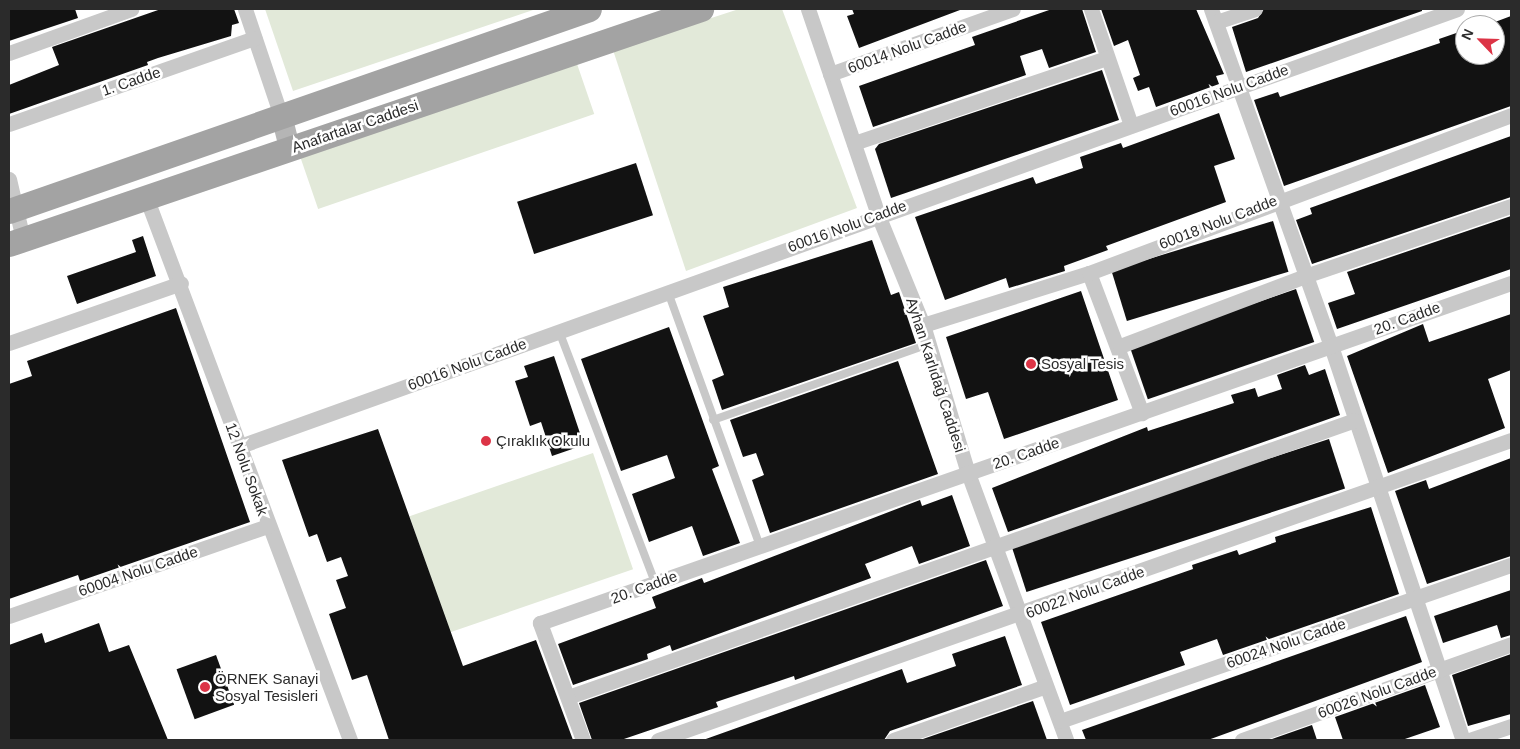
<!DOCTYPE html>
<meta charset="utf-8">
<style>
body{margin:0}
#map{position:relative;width:1520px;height:749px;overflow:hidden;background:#fff;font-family:Helvetica,sans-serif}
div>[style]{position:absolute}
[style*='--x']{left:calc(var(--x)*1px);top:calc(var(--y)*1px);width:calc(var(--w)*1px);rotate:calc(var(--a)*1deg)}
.green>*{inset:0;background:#e2e9d9;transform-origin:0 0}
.building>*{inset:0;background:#121212;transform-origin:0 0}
.lane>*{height:8px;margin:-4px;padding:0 4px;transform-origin:4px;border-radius:4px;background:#c8c8c8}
.street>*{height:15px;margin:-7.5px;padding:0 7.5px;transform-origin:7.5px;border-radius:7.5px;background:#c8c8c8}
.secondary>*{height:21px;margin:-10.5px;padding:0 10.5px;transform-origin:10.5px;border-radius:10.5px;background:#b5b5b5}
.primary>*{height:25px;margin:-12.5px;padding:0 12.5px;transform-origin:12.5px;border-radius:12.5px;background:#a3a3a3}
.dots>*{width:14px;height:14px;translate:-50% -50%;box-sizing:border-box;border:2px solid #fff;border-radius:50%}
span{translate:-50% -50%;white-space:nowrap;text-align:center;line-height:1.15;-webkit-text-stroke:5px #fff;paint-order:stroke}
.street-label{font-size:15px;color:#2b2b2b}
.poi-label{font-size:15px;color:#2b2b2b}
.left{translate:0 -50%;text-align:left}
.frame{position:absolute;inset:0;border:10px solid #2b2b2b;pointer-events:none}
.north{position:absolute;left:1455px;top:15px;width:50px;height:50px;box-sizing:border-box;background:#fff;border:1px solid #aaa;border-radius:50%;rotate:294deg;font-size:14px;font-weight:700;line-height:20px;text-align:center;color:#2b2b2b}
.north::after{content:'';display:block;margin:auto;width:18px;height:22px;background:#dc3446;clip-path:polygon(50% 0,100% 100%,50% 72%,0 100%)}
</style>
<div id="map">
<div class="green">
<i style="clip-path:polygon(265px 9px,536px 9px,293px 91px)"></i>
<i style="clip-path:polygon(739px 9px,782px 9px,857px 208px,686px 271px,613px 50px)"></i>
<i style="left:576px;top:61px;width:56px;height:292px;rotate:71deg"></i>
<i style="left:593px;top:453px;width:123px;height:194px;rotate:71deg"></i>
</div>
<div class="building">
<i style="clip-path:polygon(9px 9px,75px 9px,78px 18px,9px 41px)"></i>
<i style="clip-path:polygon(161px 9px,234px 9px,239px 23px,232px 25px,231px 36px,158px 58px,147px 62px,148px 65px,9px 114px,9px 85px,59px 65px,52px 47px)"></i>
<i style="clip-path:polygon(852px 9px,959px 9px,960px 10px,859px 48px,847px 16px,854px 14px)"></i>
<i style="clip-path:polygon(1052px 9px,1082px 9px,1096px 52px,1049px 68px,1042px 49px,1020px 56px,1026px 75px,873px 127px,859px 86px,975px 45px,972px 37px)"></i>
<i style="clip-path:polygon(1101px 9px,1196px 9px,1224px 74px,1216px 76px,1219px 84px,1156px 107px,1149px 87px,1138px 91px,1133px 78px,1140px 75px,1128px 40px,1114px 46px)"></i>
<i style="clip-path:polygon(1264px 9px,1422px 9px,1422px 11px,1246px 72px,1232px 27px,1258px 18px)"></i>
<i style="clip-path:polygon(1511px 16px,1511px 106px,1284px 186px,1254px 100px,1278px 92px,1280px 97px,1440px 43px,1439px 39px,1465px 30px,1465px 55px,1495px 55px,1495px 22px)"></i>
<i style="clip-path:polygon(1102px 70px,1119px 120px,891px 198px,875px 149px,879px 144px)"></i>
<i style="clip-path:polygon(1219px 113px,1235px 159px,1214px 166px,1226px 202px,1106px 246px,1108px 250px,1064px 266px,1065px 271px,1009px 288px,1006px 278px,945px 300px,915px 217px,1033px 177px,1036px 184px,1083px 168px,1080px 157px,1121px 143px,1123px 148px)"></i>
<i style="clip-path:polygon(1511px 136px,1511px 197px,1312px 264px,1296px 220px,1312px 214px,1310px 208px)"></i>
<i style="left:636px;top:163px;width:55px;height:125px;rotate:72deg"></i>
<i style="clip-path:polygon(1511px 216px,1511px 269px,1337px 329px,1328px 303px,1355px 294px,1347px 272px)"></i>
<i style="left:1273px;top:221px;width:53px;height:169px;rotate:73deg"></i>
<i style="clip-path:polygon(143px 236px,156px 276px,77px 304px,67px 276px,136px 252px,132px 240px)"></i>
<i style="clip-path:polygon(872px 240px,891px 295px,899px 292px,916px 343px,722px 410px,712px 380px,724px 375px,703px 316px,729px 307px,723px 287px)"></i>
<i style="left:1296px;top:289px;width:56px;height:176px;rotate:71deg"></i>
<i style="clip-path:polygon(1081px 291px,1118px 400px,1004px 439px,988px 392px,966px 399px,946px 337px)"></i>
<i style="clip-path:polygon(176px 308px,250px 522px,80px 581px,78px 575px,9px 599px,9px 384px,32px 376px,27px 361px)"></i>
<i style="clip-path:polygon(1511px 314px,1511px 370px,1488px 379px,1505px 428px,1388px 473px,1347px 356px,1423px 324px,1429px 342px)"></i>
<i style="clip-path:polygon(669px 327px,719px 466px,712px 469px,740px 543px,703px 556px,692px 526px,649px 542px,632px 494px,675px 478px,667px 455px,621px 471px,581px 359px)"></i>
<i style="clip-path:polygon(554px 356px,584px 445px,552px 456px,541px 422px,530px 426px,515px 381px,528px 377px,524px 366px)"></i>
<i style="clip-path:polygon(898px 361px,938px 474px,770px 533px,752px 480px,764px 475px,756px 453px,743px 457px,730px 420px)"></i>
<i style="clip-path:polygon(1305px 365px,1309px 375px,1325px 369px,1340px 415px,1008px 532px,992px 488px,1147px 427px,1148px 431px,1234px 403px,1231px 395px,1255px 388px,1258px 397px,1282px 389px,1277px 375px)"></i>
<i style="clip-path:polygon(378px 429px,463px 666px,536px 640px,573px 740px,389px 740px,367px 675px,352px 680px,329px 614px,346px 608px,336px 580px,348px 576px,341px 557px,327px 562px,317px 534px,309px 537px,282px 460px)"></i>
<i style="left:1329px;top:439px;width:52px;height:335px;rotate:72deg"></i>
<i style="clip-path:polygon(1511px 458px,1511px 556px,1427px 584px,1395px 491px,1426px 480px,1429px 489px)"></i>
<i style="clip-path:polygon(952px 495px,970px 546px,919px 564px,912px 546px,865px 564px,871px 578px,672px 651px,670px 645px,647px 654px,648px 659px,573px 685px,558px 644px,656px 608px,652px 597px,702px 578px,704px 583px,920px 500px,922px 506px)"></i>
<i style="clip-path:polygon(1371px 507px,1399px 594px,1223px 655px,1217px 639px,1180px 652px,1185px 665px,1070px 705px,1041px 622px,1193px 569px,1192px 565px,1237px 550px,1239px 555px,1276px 542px,1275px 537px)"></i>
<i style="clip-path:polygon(986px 560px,1003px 606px,795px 680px,794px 676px,716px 702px,718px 707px,621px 740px,592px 740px,579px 703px)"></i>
<i style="clip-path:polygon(1511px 590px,1511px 635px,1501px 638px,1497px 625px,1443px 643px,1434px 616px)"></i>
<i style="clip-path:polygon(1406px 616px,1422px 662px,1208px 740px,1086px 740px,1082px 730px)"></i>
<i style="clip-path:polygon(99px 623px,109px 652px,129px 645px,168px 740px,9px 740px,9px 645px,42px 633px,45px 643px)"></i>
<i style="clip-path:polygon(1005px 636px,1022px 685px,890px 731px,884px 740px,703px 740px,902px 669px,907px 683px,956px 666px,952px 654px)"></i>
<i style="clip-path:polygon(1511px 654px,1511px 714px,1468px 726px,1452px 675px)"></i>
<i style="left:216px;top:655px;width:53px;height:42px;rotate:70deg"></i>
<i style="clip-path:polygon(1425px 685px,1440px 727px,1402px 740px,1343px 740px,1335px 717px)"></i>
<i style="clip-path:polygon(1033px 701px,1047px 740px,920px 740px)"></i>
<i style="clip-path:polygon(1312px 725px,1317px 740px,1272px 740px,1272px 739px)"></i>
</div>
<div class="lane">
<i style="--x:668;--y:292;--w:268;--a:70.1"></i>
<i style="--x:559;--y:331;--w:270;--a:69.1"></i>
<i style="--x:713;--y:420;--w:226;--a:-19.4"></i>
</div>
<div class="street">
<i style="--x:245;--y:9;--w:116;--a:71.4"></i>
<i style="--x:808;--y:9;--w:218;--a:71.2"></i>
<i style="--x:878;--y:215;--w:119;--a:67.8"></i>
<i style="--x:923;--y:325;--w:155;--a:73.1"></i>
<i style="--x:968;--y:473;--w:284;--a:69.8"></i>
<i style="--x:1091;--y:9;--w:123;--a:71"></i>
<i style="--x:1211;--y:9;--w:358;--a:70.4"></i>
<i style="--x:1331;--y:346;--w:416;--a:71.5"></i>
<i style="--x:1216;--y:22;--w:41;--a:-18.4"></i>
<i style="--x:9;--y:53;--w:130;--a:-19.8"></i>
<i style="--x:830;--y:74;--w:194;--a:-19.6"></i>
<i style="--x:9;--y:124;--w:260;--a:-19.3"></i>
<i style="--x:854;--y:143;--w:267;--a:-18.6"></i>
<i style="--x:9;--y:179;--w:62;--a:76.9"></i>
<i style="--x:146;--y:197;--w:580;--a:69.41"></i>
<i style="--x:1089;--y:273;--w:150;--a:69.3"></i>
<i style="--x:923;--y:325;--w:174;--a:-17.4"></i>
<i style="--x:1089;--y:273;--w:451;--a:-20.5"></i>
<i style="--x:9;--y:343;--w:182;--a:-19.2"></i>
<i style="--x:1120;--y:346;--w:198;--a:-20.7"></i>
<i style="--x:1305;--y:276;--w:218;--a:-18.8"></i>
<i style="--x:240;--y:446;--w:1293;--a:-19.75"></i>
<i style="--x:9;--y:616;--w:274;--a:-19.2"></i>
<i style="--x:568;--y:697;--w:834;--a:-19.39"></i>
<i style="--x:1060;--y:721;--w:477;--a:-19.1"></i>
<i style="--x:583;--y:740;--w:125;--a:-110.2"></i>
<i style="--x:540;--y:623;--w:1029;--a:-19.3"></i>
<i style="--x:658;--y:740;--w:904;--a:-19.38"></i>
<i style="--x:893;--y:740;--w:162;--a:-19.4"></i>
<i style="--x:1242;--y:740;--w:286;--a:-19.6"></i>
<i style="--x:1469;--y:740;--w:44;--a:-18.4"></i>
</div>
<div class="secondary">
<i style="--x:282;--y:119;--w:30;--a:76"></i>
</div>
<div class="primary">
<i style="--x:9;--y:211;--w:614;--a:-19.2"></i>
<i style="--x:9;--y:244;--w:731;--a:-18.76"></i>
</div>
<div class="dots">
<i style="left:1031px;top:364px;background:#dc3446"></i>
<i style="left:486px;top:441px;background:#dc3446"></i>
<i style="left:205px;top:687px;background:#dc3446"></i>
</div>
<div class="street-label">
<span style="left:907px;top:47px;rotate:-20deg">60014 Nolu Cadde</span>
<span style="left:131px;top:81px;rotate:-19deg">1. Cadde</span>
<span style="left:1229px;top:90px;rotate:-20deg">60016 Nolu Cadde</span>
<span style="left:355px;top:126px;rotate:-19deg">Anafartalar Caddesi</span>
<span style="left:1218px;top:222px;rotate:-21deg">60018 Nolu Cadde</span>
<span style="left:847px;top:226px;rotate:-20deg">60016 Nolu Cadde</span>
<span style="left:1407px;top:318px;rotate:-20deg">20. Cadde</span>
<span style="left:467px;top:364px;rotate:-20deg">60016 Nolu Cadde</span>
<span style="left:936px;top:375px;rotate:72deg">Ayhan Karlıdağ Caddesi</span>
<span style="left:1026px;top:453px;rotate:-19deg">20. Cadde</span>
<span style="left:247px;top:469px;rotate:70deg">12 Nolu Sokak</span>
<span style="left:138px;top:571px;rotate:-19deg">60004 Nolu Cadde</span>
<span style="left:644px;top:587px;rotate:-20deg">20. Cadde</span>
<span style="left:1085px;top:592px;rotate:-20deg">60022 Nolu Cadde</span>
<span style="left:1286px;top:643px;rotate:-19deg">60024 Nolu Cadde</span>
<span style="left:1377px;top:692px;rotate:-20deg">60026 Nolu Cadde</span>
</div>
<div class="poi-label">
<span class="left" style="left:1041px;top:364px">Sosyal Tesis</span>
<span class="left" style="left:496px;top:441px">Çıraklık Okulu</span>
<span class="left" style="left:215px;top:687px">ÖRNEK Sanayi<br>Sosyal Tesisleri</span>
</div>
<div class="frame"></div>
<div class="north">N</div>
</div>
